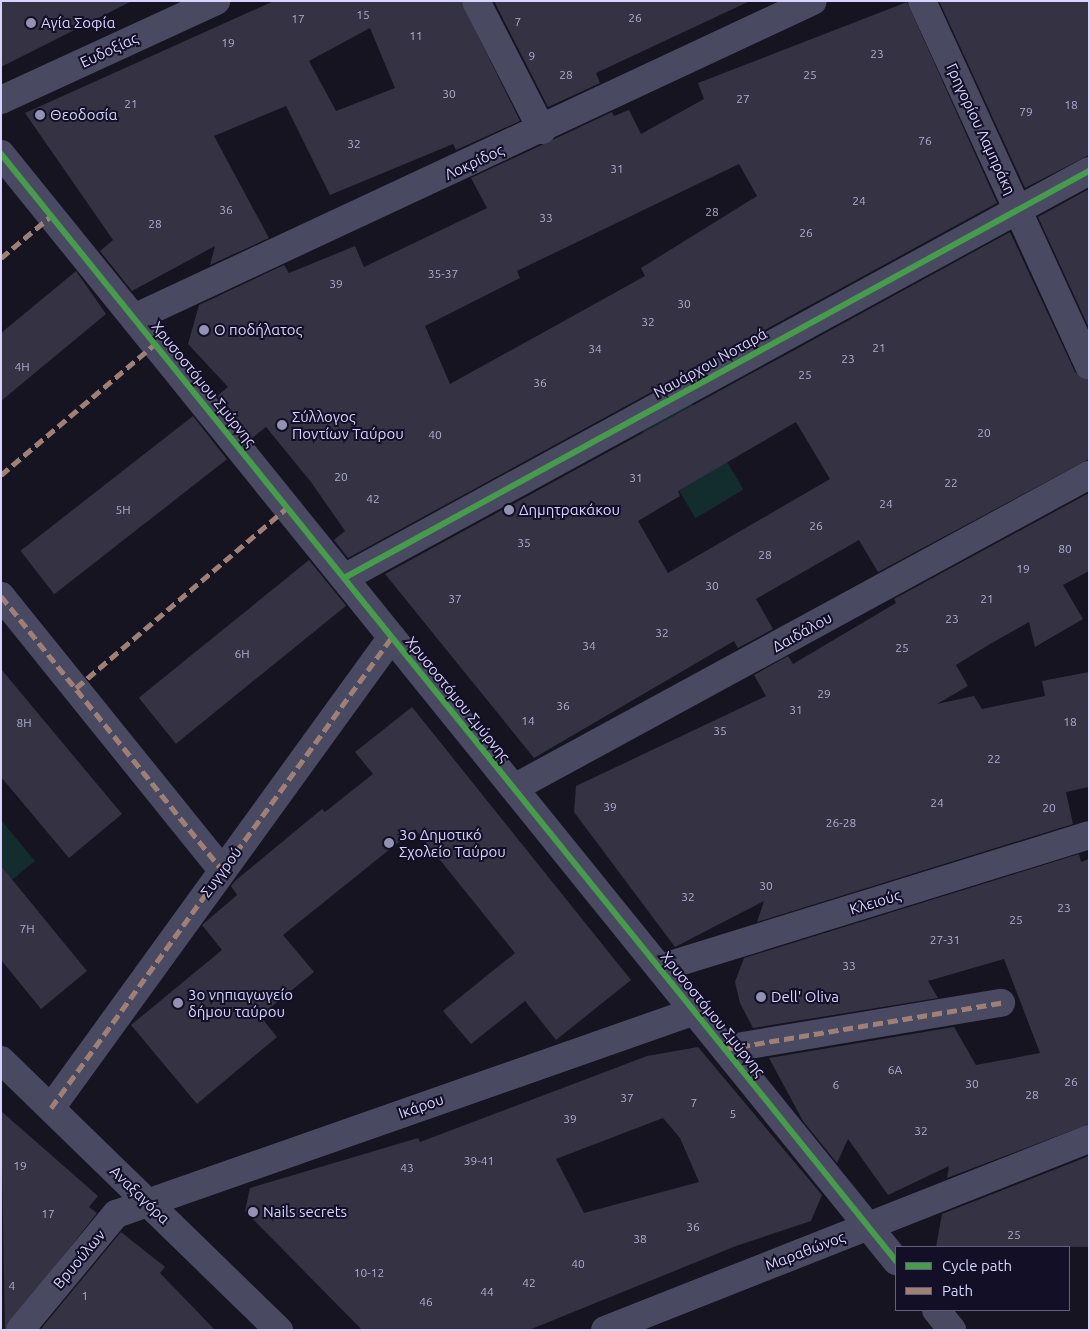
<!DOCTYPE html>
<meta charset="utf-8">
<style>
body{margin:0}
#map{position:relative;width:1090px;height:1331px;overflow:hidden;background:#161421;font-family:Ubuntu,sans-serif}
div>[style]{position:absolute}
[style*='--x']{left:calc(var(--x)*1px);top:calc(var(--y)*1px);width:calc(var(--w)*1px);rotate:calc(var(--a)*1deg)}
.green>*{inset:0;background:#132c2d;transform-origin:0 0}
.building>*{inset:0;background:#343243;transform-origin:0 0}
.minor>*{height:28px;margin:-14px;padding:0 14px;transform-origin:14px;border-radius:14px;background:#4a4962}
.quiet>*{height:5px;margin-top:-2.5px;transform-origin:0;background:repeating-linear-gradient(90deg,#9e8076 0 10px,transparent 0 15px)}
.cycleway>*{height:6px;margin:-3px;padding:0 3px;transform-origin:3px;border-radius:3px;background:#469c4c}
.dots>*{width:14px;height:14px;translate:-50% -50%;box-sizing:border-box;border:2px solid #130f26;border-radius:50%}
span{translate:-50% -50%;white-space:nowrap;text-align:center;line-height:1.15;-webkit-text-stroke:4px #130f26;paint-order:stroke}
.number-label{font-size:12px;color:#b0acd0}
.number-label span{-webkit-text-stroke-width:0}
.poi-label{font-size:15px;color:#d9d4ff}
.left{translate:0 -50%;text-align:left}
.street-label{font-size:15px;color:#d9d4ff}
.frame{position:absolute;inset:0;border:2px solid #d9d4ff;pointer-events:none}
.legend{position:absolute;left:895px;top:1246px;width:175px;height:65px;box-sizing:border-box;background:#130f26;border:1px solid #625e7d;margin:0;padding:6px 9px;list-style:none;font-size:15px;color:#d9d4ff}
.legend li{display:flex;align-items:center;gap:10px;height:25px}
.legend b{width:25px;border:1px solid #625e7d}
</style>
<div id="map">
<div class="green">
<i style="left:691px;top:402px;width:102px;height:56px;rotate:59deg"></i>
<i style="clip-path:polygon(1px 820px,35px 861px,1px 889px)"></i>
</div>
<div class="building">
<i style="clip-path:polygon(1px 1px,132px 1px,1px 67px)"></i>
<i style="clip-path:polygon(evenodd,274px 1px,461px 1px,520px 121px,456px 150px,453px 144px,330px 195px,286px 106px,214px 136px,269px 238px,210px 265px,215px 246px,132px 291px,100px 251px,113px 240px,25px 113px,274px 1px,370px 28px,395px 88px,336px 111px,309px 61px,370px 28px)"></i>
<i style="clip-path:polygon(494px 1px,750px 1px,596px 73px,600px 83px,548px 107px)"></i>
<i style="clip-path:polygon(939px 1px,1089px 1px,1089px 155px,1025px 188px)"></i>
<i style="clip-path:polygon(evenodd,907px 2px,997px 203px,348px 558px,334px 540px,345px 531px,311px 482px,266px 427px,251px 439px,217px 396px,228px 387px,188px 344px,199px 305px,284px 265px,289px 273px,355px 246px,364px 267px,487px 208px,471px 178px,612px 112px,614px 116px,629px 110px,641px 134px,704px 99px,698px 83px,907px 2px,739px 164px,757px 196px,641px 268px,645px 276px,450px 384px,425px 326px,520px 278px,517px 271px,739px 164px)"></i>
<i style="clip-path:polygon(1089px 189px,1089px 328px,1038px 217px)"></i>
<i style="clip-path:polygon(evenodd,1010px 232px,1075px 372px,1089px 381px,1089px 459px,878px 572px,859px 540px,756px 599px,773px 629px,738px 648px,734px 641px,534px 758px,385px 574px,1010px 232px,796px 422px,830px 479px,668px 573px,638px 521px,680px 496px,678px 491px,796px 422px)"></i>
<i style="clip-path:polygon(76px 271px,106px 314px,1px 401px,1px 333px)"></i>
<i style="left:193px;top:416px;width:55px;height:219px;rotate:52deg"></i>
<i style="clip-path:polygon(1089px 493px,1089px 571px,1063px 585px,1083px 619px,1035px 647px,1029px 622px,990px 644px,956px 665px,968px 686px,937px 704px,974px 696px,982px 709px,1045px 696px,1042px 681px,1089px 672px,1089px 787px,1066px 792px,1073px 824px,757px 922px,764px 901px,675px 947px,574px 812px,576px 786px,766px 696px,754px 675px,788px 656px,793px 664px,896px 603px,894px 599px)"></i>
<i style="left:309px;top:560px;width:59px;height:219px;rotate:51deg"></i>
<i style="clip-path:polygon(1px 669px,122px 814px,69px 858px,1px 777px)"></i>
<i style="clip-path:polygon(412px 707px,631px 980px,556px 1040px,525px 1001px,471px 1044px,443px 1011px,515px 953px,415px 829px,283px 935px,314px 972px,260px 1016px,277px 1037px,197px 1104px,131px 1025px,222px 950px,202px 925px,237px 895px,231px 886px,235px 881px,322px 809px,325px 812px,373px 774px,355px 752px)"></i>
<i style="clip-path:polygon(1079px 854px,1081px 862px,1089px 859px,1089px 1124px,947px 1178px,949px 1166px,888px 1195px,848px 1139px,837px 1163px,803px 1121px,769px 1058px,954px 1027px,976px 1065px,1040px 1053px,1004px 959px,928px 981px,938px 998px,753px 1028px,740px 1003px,735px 982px,744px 958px)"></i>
<i style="clip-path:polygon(1px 866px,87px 971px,41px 1009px,1px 960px)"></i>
<i style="clip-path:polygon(evenodd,698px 1047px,822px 1195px,811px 1221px,736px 1246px,529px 1330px,362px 1330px,245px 1211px,250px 1188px,418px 1138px,420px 1142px,647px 1056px,698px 1047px,663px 1118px,680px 1138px,699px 1182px,584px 1213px,556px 1159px,663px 1118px)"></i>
<i style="clip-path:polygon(1px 1111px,98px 1196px,89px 1207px,97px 1213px,5px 1330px)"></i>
<i style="clip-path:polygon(1089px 1156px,1089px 1247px,936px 1247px,942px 1214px)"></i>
<i style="clip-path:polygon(121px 1232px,165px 1267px,160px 1273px,215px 1330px,40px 1330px)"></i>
</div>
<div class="minor">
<i style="--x:476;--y:1;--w:145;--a:62.9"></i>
<i style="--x:922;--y:1;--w:401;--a:65.4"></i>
<i style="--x:1;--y:100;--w:237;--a:-24.7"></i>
<i style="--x:1;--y:154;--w:1424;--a:51.04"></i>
<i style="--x:134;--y:318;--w:749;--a:-25.03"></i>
<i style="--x:344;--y:578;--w:849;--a:-28.65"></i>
<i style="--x:1;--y:596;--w:352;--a:51.1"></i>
<i style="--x:514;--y:788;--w:655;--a:-28.56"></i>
<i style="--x:660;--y:968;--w:449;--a:-17.2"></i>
<i style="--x:725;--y:1049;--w:280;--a:-9.5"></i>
<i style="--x:1;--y:1060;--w:388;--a:44.2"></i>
<i style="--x:51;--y:1108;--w:581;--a:-54.1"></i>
<i style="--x:936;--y:1310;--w:26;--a:51"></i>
<i style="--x:20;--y:1330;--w:151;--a:-50.4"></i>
<i style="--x:116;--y:1214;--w:614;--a:-19.32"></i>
<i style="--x:605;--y:1330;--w:520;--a:-21.54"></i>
</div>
<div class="quiet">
<i style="--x:1;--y:258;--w:65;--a:-40"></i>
<i style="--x:1;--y:475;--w:202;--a:-40.4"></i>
<i style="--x:1;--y:596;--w:352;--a:51.1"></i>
<i style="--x:76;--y:688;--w:277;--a:-40.5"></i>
<i style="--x:725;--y:1049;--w:280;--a:-9.5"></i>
<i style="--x:51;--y:1108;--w:581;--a:-54.1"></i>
</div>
<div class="cycleway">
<i style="--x:1;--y:154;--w:1424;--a:51.04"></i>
<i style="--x:344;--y:578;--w:849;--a:-28.65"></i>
</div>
<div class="dots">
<i style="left:31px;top:23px;background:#9591b1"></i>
<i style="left:40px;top:115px;background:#9591b1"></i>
<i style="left:204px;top:330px;background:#9591b1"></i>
<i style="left:282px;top:425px;background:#9591b1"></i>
<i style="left:509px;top:510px;background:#9591b1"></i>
<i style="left:389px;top:843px;background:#9591b1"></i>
<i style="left:761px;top:997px;background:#9591b1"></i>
<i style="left:178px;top:1003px;background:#9591b1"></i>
<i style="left:253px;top:1212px;background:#9591b1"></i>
</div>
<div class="number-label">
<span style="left:363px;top:15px">15</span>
<span style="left:635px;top:18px">26</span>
<span style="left:298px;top:19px">17</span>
<span style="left:518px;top:22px">7</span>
<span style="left:416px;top:36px">11</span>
<span style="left:228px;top:43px">19</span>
<span style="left:877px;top:54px">23</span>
<span style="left:532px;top:56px">9</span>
<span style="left:566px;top:75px">28</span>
<span style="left:810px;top:75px">25</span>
<span style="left:449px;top:94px">30</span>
<span style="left:743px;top:99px">27</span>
<span style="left:131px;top:104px">21</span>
<span style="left:1071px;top:105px">18</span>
<span style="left:1026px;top:112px">79</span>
<span style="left:925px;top:141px">76</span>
<span style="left:354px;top:144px">32</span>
<span style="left:617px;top:169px">31</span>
<span style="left:859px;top:201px">24</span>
<span style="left:226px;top:210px">36</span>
<span style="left:712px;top:212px">28</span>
<span style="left:546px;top:218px">33</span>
<span style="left:155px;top:224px">28</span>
<span style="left:806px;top:233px">26</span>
<span style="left:443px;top:274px">35-37</span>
<span style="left:336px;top:284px">39</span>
<span style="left:684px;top:304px">30</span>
<span style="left:648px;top:322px">32</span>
<span style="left:879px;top:348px">21</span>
<span style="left:595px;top:349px">34</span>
<span style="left:848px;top:359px">23</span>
<span style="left:22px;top:367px">4Η</span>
<span style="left:805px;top:375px">25</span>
<span style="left:540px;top:383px">36</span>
<span style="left:984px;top:433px">20</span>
<span style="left:435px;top:435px">40</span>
<span style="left:341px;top:477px">20</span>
<span style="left:636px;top:478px">31</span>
<span style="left:951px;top:483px">22</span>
<span style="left:373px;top:499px">42</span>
<span style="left:886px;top:504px">24</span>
<span style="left:123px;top:510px">5Η</span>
<span style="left:816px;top:526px">26</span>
<span style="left:524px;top:543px">35</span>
<span style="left:1065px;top:549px">80</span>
<span style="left:765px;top:555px">28</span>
<span style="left:1023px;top:569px">19</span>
<span style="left:712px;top:586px">30</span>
<span style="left:455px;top:599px">37</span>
<span style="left:987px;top:599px">21</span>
<span style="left:952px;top:619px">23</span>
<span style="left:662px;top:633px">32</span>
<span style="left:589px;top:646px">34</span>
<span style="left:902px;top:648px">25</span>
<span style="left:242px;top:654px">6Η</span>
<span style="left:824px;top:694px">29</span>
<span style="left:563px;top:706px">36</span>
<span style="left:796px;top:710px">31</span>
<span style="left:528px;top:721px">14</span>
<span style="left:1070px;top:722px">18</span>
<span style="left:24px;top:723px">8Η</span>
<span style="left:720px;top:731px">35</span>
<span style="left:994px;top:759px">22</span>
<span style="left:937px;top:803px">24</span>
<span style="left:610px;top:807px">39</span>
<span style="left:1049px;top:808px">20</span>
<span style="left:841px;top:823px">26-28</span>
<span style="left:766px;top:886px">30</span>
<span style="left:688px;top:897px">32</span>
<span style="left:1064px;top:908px">23</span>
<span style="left:1016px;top:920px">25</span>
<span style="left:27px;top:929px">7Η</span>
<span style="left:945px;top:940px">27-31</span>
<span style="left:849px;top:966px">33</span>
<span style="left:895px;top:1070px">6A</span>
<span style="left:1071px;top:1082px">26</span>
<span style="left:972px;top:1084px">30</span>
<span style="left:836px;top:1085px">6</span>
<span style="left:1032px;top:1095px">28</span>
<span style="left:627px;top:1098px">37</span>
<span style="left:694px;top:1103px">7</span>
<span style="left:733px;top:1114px">5</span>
<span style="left:570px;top:1119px">39</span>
<span style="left:921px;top:1131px">32</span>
<span style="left:479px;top:1161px">39-41</span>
<span style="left:20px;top:1166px">19</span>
<span style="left:407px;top:1168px">43</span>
<span style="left:48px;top:1214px">17</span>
<span style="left:693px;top:1227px">36</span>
<span style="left:1014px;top:1235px">25</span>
<span style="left:640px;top:1239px">38</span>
<span style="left:578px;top:1264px">40</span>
<span style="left:369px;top:1273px">10-12</span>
<span style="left:529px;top:1283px">42</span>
<span style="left:12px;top:1286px">4</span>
<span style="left:487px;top:1292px">44</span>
<span style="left:85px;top:1296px">1</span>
<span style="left:426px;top:1302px">46</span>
</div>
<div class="poi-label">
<span class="left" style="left:41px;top:23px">Αγία Σοφία</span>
<span class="left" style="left:50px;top:115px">Θεοδοσία</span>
<span class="left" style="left:214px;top:330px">Ο ποδήλατος</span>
<span class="left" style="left:292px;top:425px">Σύλλογος<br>Ποντίων Ταύρου</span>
<span class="left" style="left:519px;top:510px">Δημητρακάκου</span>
<span class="left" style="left:399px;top:843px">3ο Δημοτικό<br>Σχολείο Ταύρου</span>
<span class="left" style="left:188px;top:1003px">3ο νηπιαγωγείο<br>δήμου ταύρου</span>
<span class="left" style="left:771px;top:997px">Dell' Oliva</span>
<span class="left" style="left:263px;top:1212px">Nails secrets</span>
</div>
<div class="street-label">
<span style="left:109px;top:50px;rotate:-25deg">Ευδοξίας</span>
<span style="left:981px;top:129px;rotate:65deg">Γρηγορίου Λαμπράκη</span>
<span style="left:474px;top:162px;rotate:-25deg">Λοκρίδος</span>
<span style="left:710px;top:363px;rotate:-29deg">Ναυάρχου Νοταρά</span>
<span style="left:204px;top:384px;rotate:51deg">Χρυσοστόμου Σμύρνης</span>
<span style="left:802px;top:632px;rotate:-29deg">Δαιδάλου</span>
<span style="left:458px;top:699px;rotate:51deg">Χρυσοστόμου Σμύρνης</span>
<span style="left:221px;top:872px;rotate:-54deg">Συγγρού</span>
<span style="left:875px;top:902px;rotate:-17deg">Κλειούς</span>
<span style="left:713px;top:1014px;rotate:51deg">Χρυσοστόμου Σμύρνης</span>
<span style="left:421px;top:1106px;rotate:-19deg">Ικάρου</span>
<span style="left:140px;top:1195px;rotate:44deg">Αναξαγόρα</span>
<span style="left:805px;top:1251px;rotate:-21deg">Μαραθώνος</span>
<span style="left:79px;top:1259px;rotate:-50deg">Βρυούλων</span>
</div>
<div class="frame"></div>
<ul class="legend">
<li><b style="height:6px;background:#469c4c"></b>Cycle path</li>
<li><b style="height:6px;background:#9e8076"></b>Path</li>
</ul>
</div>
